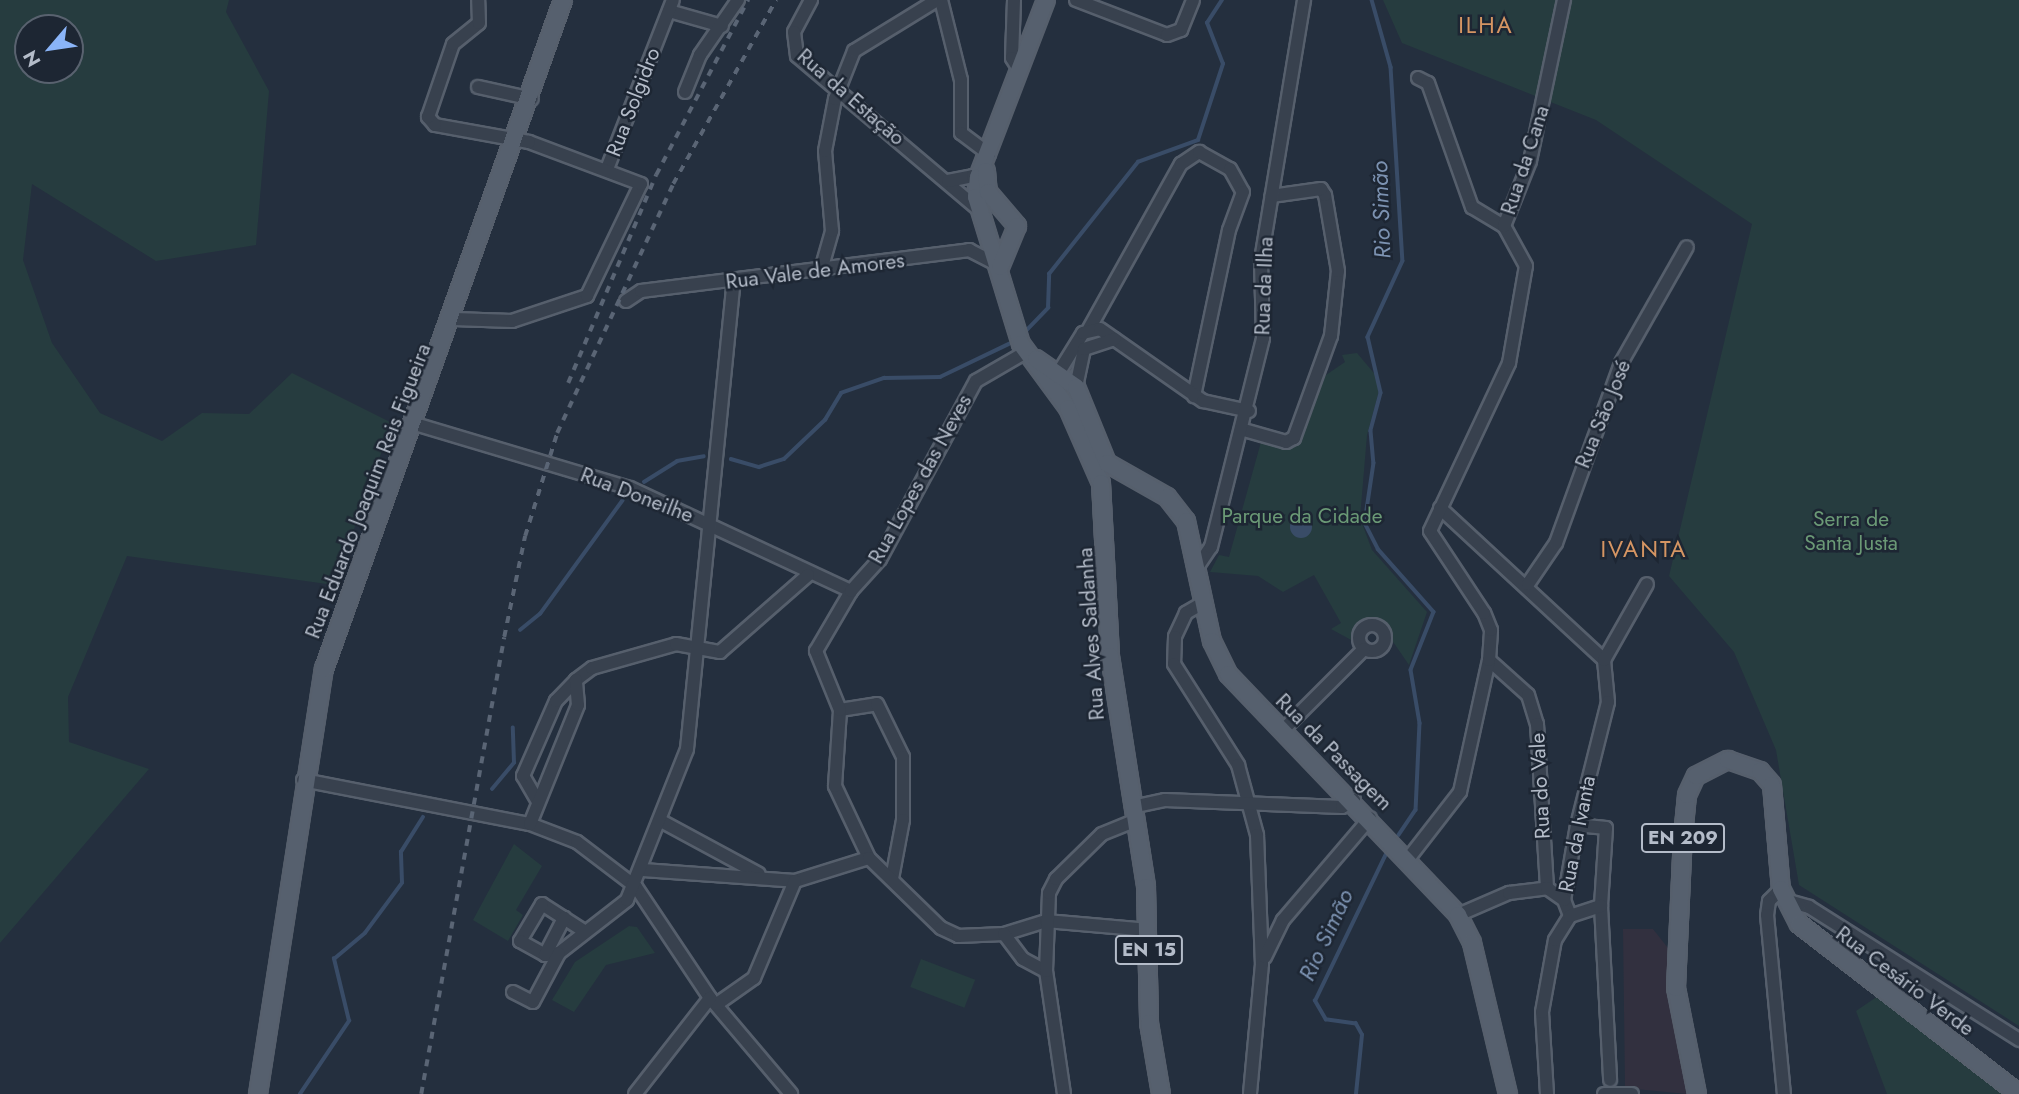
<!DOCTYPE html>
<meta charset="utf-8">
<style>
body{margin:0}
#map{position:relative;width:2019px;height:1094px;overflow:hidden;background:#242f3e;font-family:Jost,sans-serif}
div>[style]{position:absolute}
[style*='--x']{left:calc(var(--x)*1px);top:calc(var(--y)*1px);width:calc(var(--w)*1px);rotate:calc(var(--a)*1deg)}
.medical>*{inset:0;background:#32303f}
.green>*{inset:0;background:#263c3f;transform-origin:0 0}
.water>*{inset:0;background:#394c67}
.round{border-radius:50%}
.stream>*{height:3.5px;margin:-1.75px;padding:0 1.75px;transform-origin:1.75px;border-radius:1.75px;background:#394c67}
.roads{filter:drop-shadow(2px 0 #565f6c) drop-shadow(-2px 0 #565f6c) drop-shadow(0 2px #565f6c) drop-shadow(0 -2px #565f6c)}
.minor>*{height:12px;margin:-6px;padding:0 6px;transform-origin:6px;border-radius:6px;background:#38414e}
.minor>.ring{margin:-6px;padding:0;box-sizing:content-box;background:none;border:12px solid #38414e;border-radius:50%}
.major>*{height:16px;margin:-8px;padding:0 8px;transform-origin:8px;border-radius:8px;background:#56606e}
.rail>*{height:3.5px;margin-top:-1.75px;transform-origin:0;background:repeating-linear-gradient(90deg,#5a6575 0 7px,transparent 0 14px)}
span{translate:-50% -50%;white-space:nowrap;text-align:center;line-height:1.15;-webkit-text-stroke:5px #1d2633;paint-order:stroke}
.shield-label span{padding:2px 5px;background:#1d2633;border:2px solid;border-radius:5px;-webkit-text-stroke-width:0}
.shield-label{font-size:19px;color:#b4bcc9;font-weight:700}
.street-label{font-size:21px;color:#b4bcc9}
.park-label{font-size:21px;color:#6b9a76}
.neighbourhood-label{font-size:23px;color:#d59563;letter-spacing:2px}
.water-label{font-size:23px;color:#7c92b1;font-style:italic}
.north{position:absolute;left:14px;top:14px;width:70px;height:70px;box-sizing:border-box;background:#1d2633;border:2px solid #59626f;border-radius:50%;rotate:241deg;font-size:19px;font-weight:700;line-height:28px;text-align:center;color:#b4bcc9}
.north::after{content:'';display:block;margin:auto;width:24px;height:32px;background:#8ab4f8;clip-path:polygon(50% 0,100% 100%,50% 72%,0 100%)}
</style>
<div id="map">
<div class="medical">
<i style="clip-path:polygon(1623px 929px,1653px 929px,1668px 948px,1668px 992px,1687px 1094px,1625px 1088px)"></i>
</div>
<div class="green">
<i style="clip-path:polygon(evenodd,0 0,229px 0,226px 12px,269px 91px,256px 245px,156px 261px,32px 184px,23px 260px,52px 343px,100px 413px,162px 441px,202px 413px,249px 414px,292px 373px,392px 423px,334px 585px,127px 556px,68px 697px,69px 742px,149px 769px,0 943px,0 0,28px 28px,70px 28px,70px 70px,28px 70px,28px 28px)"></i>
<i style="clip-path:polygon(1383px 0,2019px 0,2019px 1026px,1799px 885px,1776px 750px,1734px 652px,1669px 576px,1752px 224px,1596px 120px,1402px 43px)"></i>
<i style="clip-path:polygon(1357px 353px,1378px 378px,1379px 391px,1367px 435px,1360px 518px,1372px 550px,1427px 612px,1409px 665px,1378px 620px,1363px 621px,1353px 641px,1331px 629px,1341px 623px,1314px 575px,1283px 592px,1258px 576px,1210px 572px,1219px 555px,1229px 557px,1261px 442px,1289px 449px,1298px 443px,1326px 375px,1345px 362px,1342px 355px)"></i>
<i style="clip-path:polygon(514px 844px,542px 866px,516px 910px,523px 915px,508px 941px,473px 920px)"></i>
<i style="clip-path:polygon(629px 926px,637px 927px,655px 953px,606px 965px,574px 1012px,552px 1000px,575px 962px)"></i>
<i style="left:921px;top:959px;width:58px;height:30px;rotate:21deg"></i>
<i style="clip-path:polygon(1878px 996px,2009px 1094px,1887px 1094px,1856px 1011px)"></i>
</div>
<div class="water">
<i class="round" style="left:1290px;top:516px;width:22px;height:22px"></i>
</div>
<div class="stream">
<i style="--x:1372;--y:0;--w:70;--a:74.2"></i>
<i style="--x:1391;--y:67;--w:194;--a:86.5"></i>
<i style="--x:1403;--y:261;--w:84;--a:114.7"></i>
<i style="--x:1368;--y:337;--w:57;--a:76.9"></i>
<i style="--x:1381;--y:393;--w:39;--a:105"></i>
<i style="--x:1371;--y:431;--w:32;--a:85"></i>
<i style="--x:1374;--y:463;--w:61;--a:98.5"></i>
<i style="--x:1365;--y:523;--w:29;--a:63"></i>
<i style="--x:1378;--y:549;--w:84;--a:48.4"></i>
<i style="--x:1434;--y:612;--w:62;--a:111.6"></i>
<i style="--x:1411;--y:670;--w:54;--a:80.4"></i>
<i style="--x:1420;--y:723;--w:87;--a:92.6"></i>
<i style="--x:1416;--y:810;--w:30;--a:124"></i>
<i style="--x:1024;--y:333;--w:35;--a:-46"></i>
<i style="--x:1048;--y:308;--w:34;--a:-88"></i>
<i style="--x:1049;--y:274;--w:143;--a:-51.5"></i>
<i style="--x:1138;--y:162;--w:64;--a:-20.1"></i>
<i style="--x:1198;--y:140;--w:80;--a:-71.8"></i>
<i style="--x:1223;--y:64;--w:44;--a:-111.3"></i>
<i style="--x:1207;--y:23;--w:27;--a:-57"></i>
<i style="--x:731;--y:459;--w:29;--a:16"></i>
<i style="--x:759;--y:467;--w:26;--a:-18"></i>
<i style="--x:784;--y:459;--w:57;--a:-43.6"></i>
<i style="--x:825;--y:420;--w:31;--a:-59"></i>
<i style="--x:841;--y:393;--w:46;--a:-19.2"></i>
<i style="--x:884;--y:378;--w:56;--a:-1"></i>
<i style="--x:940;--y:377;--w:76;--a:-25.6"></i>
<i style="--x:644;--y:482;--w:39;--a:-32"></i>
<i style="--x:677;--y:461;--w:27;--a:-10"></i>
<i style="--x:520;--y:630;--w:26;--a:-39"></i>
<i style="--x:540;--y:614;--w:140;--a:-54"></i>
<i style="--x:492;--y:789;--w:34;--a:-50"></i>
<i style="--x:514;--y:763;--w:35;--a:-92"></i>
<i style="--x:300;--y:1094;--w:88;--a:-56.1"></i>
<i style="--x:349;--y:1021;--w:64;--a:-103.6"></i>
<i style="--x:334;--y:959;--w:40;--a:-40"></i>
<i style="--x:365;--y:933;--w:62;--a:-53.5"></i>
<i style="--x:402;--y:883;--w:31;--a:-92"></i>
<i style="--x:401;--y:852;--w:41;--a:-57.8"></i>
<i style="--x:1356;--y:1094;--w:59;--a:-84.2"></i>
<i style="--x:1362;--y:1035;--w:13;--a:-119"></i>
<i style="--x:1356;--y:1024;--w:30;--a:-172"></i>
<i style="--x:1326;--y:1020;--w:22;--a:-120"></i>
<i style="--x:1315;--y:1001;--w:168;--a:-64.2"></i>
</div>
<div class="roads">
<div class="minor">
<i style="--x:811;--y:0;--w:36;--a:118"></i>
<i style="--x:794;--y:32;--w:24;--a:83"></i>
<i style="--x:797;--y:56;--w:237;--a:40.2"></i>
<i style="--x:941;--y:0;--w:82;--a:76"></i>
<i style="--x:961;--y:80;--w:53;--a:90"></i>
<i style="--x:961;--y:133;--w:35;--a:37"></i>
<i style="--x:1014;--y:0;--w:58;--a:92"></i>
<i style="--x:1012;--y:58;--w:13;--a:58"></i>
<i style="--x:1076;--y:0;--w:97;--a:21"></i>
<i style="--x:1167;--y:35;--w:15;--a:-20"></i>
<i style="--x:1181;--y:30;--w:32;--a:-68"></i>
<i style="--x:669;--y:11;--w:55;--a:15.8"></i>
<i style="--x:1418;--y:78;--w:11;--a:27"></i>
<i style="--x:1428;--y:83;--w:132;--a:70.5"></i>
<i style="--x:1472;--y:207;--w:37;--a:31"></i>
<i style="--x:478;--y:87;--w:55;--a:12.5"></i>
<i style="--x:685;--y:92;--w:40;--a:-68"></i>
<i style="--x:700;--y:55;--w:67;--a:-55.4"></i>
<i style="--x:607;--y:169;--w:181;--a:-68.7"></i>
<i style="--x:948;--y:181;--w:25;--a:-11"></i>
<i style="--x:973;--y:176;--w:11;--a:38"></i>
<i style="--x:821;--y:270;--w:41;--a:-74.2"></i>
<i style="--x:832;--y:231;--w:80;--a:-95"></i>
<i style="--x:825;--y:151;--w:53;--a:-79.1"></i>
<i style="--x:835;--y:99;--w:52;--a:-68.4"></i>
<i style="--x:854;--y:51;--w:97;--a:-31.6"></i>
<i style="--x:626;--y:301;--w:18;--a:-34"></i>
<i style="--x:641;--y:291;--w:331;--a:-7.1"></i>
<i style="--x:969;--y:250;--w:30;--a:27"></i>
<i style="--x:454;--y:319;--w:58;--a:2"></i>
<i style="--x:512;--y:321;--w:79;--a:-18.4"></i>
<i style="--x:587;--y:296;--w:124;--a:-64.3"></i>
<i style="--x:641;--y:184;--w:120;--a:-159.4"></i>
<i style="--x:529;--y:142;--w:96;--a:-169.7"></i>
<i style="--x:435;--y:125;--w:11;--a:-131"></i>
<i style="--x:428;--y:117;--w:77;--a:-71.1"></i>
<i style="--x:453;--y:44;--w:33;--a:-39"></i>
<i style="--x:479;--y:23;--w:23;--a:-92"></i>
<i style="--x:1089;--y:329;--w:189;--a:-60.9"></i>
<i style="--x:1181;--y:164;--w:22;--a:-34"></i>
<i style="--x:1199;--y:152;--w:35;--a:29"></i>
<i style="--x:1230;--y:169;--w:26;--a:61"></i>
<i style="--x:1243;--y:192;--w:40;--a:110.2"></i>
<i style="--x:1229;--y:230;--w:170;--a:101.9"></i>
<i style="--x:1059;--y:372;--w:46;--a:-58.4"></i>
<i style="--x:1083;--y:333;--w:17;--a:-13"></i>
<i style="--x:1100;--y:329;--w:126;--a:35"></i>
<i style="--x:1203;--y:401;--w:47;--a:12.3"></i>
<i style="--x:1076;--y:387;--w:39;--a:-78"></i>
<i style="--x:1084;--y:349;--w:32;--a:-18"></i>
<i style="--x:415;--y:424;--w:224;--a:16.6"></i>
<i style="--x:630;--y:488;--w:244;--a:25"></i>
<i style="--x:1244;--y:430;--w:44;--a:15.9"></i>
<i style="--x:1286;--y:442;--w:9;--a:-27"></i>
<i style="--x:1294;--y:438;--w:109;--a:-70.1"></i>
<i style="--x:1331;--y:336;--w:65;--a:-83.9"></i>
<i style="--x:1338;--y:271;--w:77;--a:-99.7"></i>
<i style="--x:1325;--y:195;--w:7;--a:-124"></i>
<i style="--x:1321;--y:189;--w:50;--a:172"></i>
<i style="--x:1440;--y:508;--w:224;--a:42.8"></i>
<i style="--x:1604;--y:660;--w:42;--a:84.6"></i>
<i style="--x:1608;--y:702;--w:127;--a:104.1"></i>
<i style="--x:1577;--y:825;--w:76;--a:99.8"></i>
<i style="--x:1564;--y:900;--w:17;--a:69"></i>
<i style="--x:1198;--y:566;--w:23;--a:-56"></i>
<i style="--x:1211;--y:547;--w:215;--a:-76"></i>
<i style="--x:1263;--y:338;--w:78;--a:-91.5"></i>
<i style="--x:1261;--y:260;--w:264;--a:-80.6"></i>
<i style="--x:1528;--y:584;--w:50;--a:-55.7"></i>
<i style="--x:1556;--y:543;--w:191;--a:-70.1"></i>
<i style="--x:1621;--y:363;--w:133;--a:-60.4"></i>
<i style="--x:1203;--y:603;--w:20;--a:150"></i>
<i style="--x:1186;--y:613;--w:26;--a:115"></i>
<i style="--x:1175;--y:637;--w:27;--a:92"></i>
<i style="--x:1174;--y:664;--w:120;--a:57.6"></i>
<i style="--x:1238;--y:765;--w:73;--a:74.8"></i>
<i style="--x:1257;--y:835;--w:129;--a:87.8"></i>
<i style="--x:1262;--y:964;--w:131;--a:95.3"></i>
<i class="ring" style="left:1359px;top:625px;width:14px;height:14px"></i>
<i style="--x:1489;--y:660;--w:52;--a:41.9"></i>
<i style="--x:1528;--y:695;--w:30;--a:73"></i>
<i style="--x:1537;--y:724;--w:164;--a:86.5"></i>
<i style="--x:1604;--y:660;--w:87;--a:-60.5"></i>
<i style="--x:840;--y:710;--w:37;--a:-9"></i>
<i style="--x:877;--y:704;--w:59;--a:63.9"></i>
<i style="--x:903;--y:757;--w:63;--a:90"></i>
<i style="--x:903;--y:820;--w:60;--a:100.6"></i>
<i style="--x:1282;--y:731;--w:116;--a:-45"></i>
<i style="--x:303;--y:780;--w:231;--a:11"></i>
<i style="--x:530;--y:824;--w:50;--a:21"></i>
<i style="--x:577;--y:842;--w:74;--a:37.3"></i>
<i style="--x:636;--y:887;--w:133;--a:56.3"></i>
<i style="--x:710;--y:998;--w:126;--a:49.8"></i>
<i style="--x:537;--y:800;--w:28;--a:-120"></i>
<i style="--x:523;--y:776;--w:82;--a:-66.3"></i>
<i style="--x:556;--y:701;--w:29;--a:-46"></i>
<i style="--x:576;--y:680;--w:20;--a:-37"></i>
<i style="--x:592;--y:668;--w:87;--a:-15.9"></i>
<i style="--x:676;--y:644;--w:45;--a:10.3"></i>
<i style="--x:720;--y:652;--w:117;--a:-41.2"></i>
<i style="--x:1132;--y:807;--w:34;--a:-12"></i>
<i style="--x:1165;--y:800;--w:177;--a:2.3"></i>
<i style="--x:1342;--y:807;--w:14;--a:-30"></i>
<i style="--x:661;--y:821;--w:111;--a:28.4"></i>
<i style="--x:530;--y:824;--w:128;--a:-68"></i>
<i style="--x:578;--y:705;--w:25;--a:-95"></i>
<i style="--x:1577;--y:825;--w:29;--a:6"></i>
<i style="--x:1606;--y:828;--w:78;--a:93.7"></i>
<i style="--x:1601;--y:906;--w:174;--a:87"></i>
<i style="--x:869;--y:858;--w:80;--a:-115.3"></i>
<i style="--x:835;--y:786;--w:76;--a:-86.2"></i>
<i style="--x:840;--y:710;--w:64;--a:-112.1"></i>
<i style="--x:816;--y:651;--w:69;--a:-59.7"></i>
<i style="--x:851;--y:591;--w:43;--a:-47.8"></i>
<i style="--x:880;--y:559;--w:202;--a:-61.7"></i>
<i style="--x:976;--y:381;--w:58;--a:-30.1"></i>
<i style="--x:1408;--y:859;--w:85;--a:-52.2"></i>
<i style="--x:1460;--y:792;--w:135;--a:-77.6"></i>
<i style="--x:1489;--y:660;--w:30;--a:-86"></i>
<i style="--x:1491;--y:630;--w:18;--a:-112"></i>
<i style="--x:1484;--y:613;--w:98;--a:-123.4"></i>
<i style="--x:1430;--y:531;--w:186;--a:-64.8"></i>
<i style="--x:1509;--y:363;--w:98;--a:-80.1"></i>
<i style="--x:1526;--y:266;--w:46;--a:-118.8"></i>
<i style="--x:1504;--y:226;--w:70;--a:-68.2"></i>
<i style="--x:1530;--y:161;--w:165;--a:-78.1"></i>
<i style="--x:643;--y:870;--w:152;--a:4.1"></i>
<i style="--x:795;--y:881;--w:77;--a:-17.3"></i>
<i style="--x:869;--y:858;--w:100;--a:44.2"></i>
<i style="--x:941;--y:928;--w:19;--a:25"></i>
<i style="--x:958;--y:936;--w:46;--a:-2.5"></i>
<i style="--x:1004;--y:934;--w:44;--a:-17.2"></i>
<i style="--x:1046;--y:921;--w:103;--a:5"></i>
<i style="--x:1781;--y:889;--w:17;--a:135"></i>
<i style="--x:1769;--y:901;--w:14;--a:98"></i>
<i style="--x:1767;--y:915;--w:180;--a:84.6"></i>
<i style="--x:1785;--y:900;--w:25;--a:16"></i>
<i style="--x:1809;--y:907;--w:249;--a:32.3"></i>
<i style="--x:1458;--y:915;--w:56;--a:-23.3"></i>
<i style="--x:1509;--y:893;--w:38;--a:-7"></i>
<i style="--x:1547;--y:888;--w:21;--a:35"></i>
<i style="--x:584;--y:931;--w:50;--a:-147.3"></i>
<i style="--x:542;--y:904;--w:43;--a:120.7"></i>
<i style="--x:520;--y:941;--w:29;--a:29"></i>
<i style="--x:545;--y:955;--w:14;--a:-8"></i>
<i style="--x:559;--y:953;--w:86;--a:-37.9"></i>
<i style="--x:627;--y:900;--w:162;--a:-68.3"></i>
<i style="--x:687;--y:749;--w:469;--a:-84.3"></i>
<i style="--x:1004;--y:934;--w:31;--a:53"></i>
<i style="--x:1023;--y:959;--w:26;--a:28"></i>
<i style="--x:545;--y:955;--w:42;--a:-62.8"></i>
<i style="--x:1265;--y:957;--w:41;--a:-64.1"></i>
<i style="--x:1283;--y:920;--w:134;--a:-49.5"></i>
<i style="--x:513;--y:992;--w:22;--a:27"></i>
<i style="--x:533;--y:1002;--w:55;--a:-62"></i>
<i style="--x:717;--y:1004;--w:45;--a:-35.1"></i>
<i style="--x:754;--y:978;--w:105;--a:-67.1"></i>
<i style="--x:635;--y:1094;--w:122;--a:-52"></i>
<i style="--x:1064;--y:1094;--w:124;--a:-98.3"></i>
<i style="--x:1046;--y:971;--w:78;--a:-87.8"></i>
<i style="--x:1049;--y:893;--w:16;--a:-63"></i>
<i style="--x:1056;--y:879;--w:64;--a:-44.4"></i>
<i style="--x:1102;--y:834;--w:35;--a:-22"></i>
<i style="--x:1547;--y:1094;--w:82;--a:-93.5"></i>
<i style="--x:1542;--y:1012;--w:73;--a:-79.8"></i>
<i style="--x:1555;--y:940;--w:28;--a:-58"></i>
<i style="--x:1570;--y:916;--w:33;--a:-18"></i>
<i style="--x:1604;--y:1094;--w:28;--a:0"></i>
</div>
<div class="major">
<i style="--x:1046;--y:0;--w:190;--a:111"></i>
<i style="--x:978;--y:177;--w:20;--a:96"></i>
<i style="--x:976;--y:197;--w:154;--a:73"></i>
<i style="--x:1021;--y:344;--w:79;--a:53.7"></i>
<i style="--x:1068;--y:408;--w:82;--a:66.3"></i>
<i style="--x:1101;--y:483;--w:173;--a:87"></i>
<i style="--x:1110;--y:656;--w:234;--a:81.1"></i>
<i style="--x:1146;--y:887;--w:136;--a:88.7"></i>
<i style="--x:1149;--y:1023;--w:72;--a:80.4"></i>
<i style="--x:986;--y:171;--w:21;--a:85"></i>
<i style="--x:988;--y:192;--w:45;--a:49.5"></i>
<i style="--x:1017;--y:226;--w:44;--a:112.5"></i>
<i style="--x:1036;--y:359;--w:49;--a:35"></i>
<i style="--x:1076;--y:387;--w:82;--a:67.8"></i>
<i style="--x:1107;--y:463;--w:69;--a:29.5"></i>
<i style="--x:1167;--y:497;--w:31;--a:52"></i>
<i style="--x:1186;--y:521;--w:123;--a:77.8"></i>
<i style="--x:1212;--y:641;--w:37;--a:64"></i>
<i style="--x:1228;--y:674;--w:333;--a:46.3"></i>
<i style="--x:1458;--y:915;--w:31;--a:63"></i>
<i style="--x:1472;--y:943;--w:155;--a:76.6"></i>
<i style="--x:258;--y:1094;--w:430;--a:-81.2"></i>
<i style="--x:324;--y:669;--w:710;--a:-70.34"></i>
<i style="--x:1697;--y:1094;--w:108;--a:-101.2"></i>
<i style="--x:1676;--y:988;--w:152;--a:-87.4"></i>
<i style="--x:1683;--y:836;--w:41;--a:-84.4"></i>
<i style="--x:1687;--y:795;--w:21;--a:-65"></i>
<i style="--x:1696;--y:776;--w:36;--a:-27"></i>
<i style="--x:1728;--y:760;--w:34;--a:19"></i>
<i style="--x:1760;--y:771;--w:18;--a:49"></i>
<i style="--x:1772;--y:785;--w:104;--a:85.1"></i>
<i style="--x:1781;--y:889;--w:39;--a:63"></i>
<i style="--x:1799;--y:924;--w:278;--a:37.7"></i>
</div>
</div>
<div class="rail">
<i style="--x:568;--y:383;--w:226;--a:-67.1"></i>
<i style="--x:656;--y:175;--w:198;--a:-62.3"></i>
<i style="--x:421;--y:1094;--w:464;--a:-79.7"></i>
<i style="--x:504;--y:637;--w:103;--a:-78.3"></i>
<i style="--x:525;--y:536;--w:108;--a:-72.7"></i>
<i style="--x:557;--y:433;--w:275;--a:-65"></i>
<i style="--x:673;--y:184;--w:211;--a:-60.8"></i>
</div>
<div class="shield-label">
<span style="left:1683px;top:838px">EN 209</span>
<span style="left:1149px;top:950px">EN 15</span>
</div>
<div class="street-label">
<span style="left:851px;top:97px;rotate:41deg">Rua da Estação</span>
<span style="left:633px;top:102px;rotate:-69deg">Rua Solgidro</span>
<span style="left:1525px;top:160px;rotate:-72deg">Rua da Cana</span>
<span style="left:815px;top:271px;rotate:-7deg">Rua Vale de Amores</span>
<span style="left:1264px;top:286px;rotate:-88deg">Rua da Ilha</span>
<span style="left:1603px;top:414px;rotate:-68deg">Rua São José</span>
<span style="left:920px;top:479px;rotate:-61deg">Rua Lopes das Neves</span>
<span style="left:368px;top:491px;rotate:-69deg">Rua Eduardo Joaquim Reis Figueira</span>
<span style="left:637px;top:495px;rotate:21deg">Rua Doneilhe</span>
<span style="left:1091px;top:634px;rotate:-94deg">Rua Alves Saldanha</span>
<span style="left:1334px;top:752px;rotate:45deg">Rua da Passagem</span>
<span style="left:1540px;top:786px;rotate:-93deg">Rua do Vale</span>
<span style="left:1577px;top:834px;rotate:-79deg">Rua da Ivanta</span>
<span style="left:1905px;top:981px;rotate:37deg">Rua Cesário Verde</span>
</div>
<div class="park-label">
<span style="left:1302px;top:516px">Parque da Cidade</span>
<span style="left:1851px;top:531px">Serra de<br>Santa Justa</span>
</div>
<div class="neighbourhood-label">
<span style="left:1486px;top:25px">ILHA</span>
<span style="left:1644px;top:549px">IVANTA</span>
</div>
<div class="water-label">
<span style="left:1381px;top:210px;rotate:-92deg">Rio Simão</span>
<span style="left:1326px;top:935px;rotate:-65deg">Rio Simão</span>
</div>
<div class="north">N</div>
</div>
